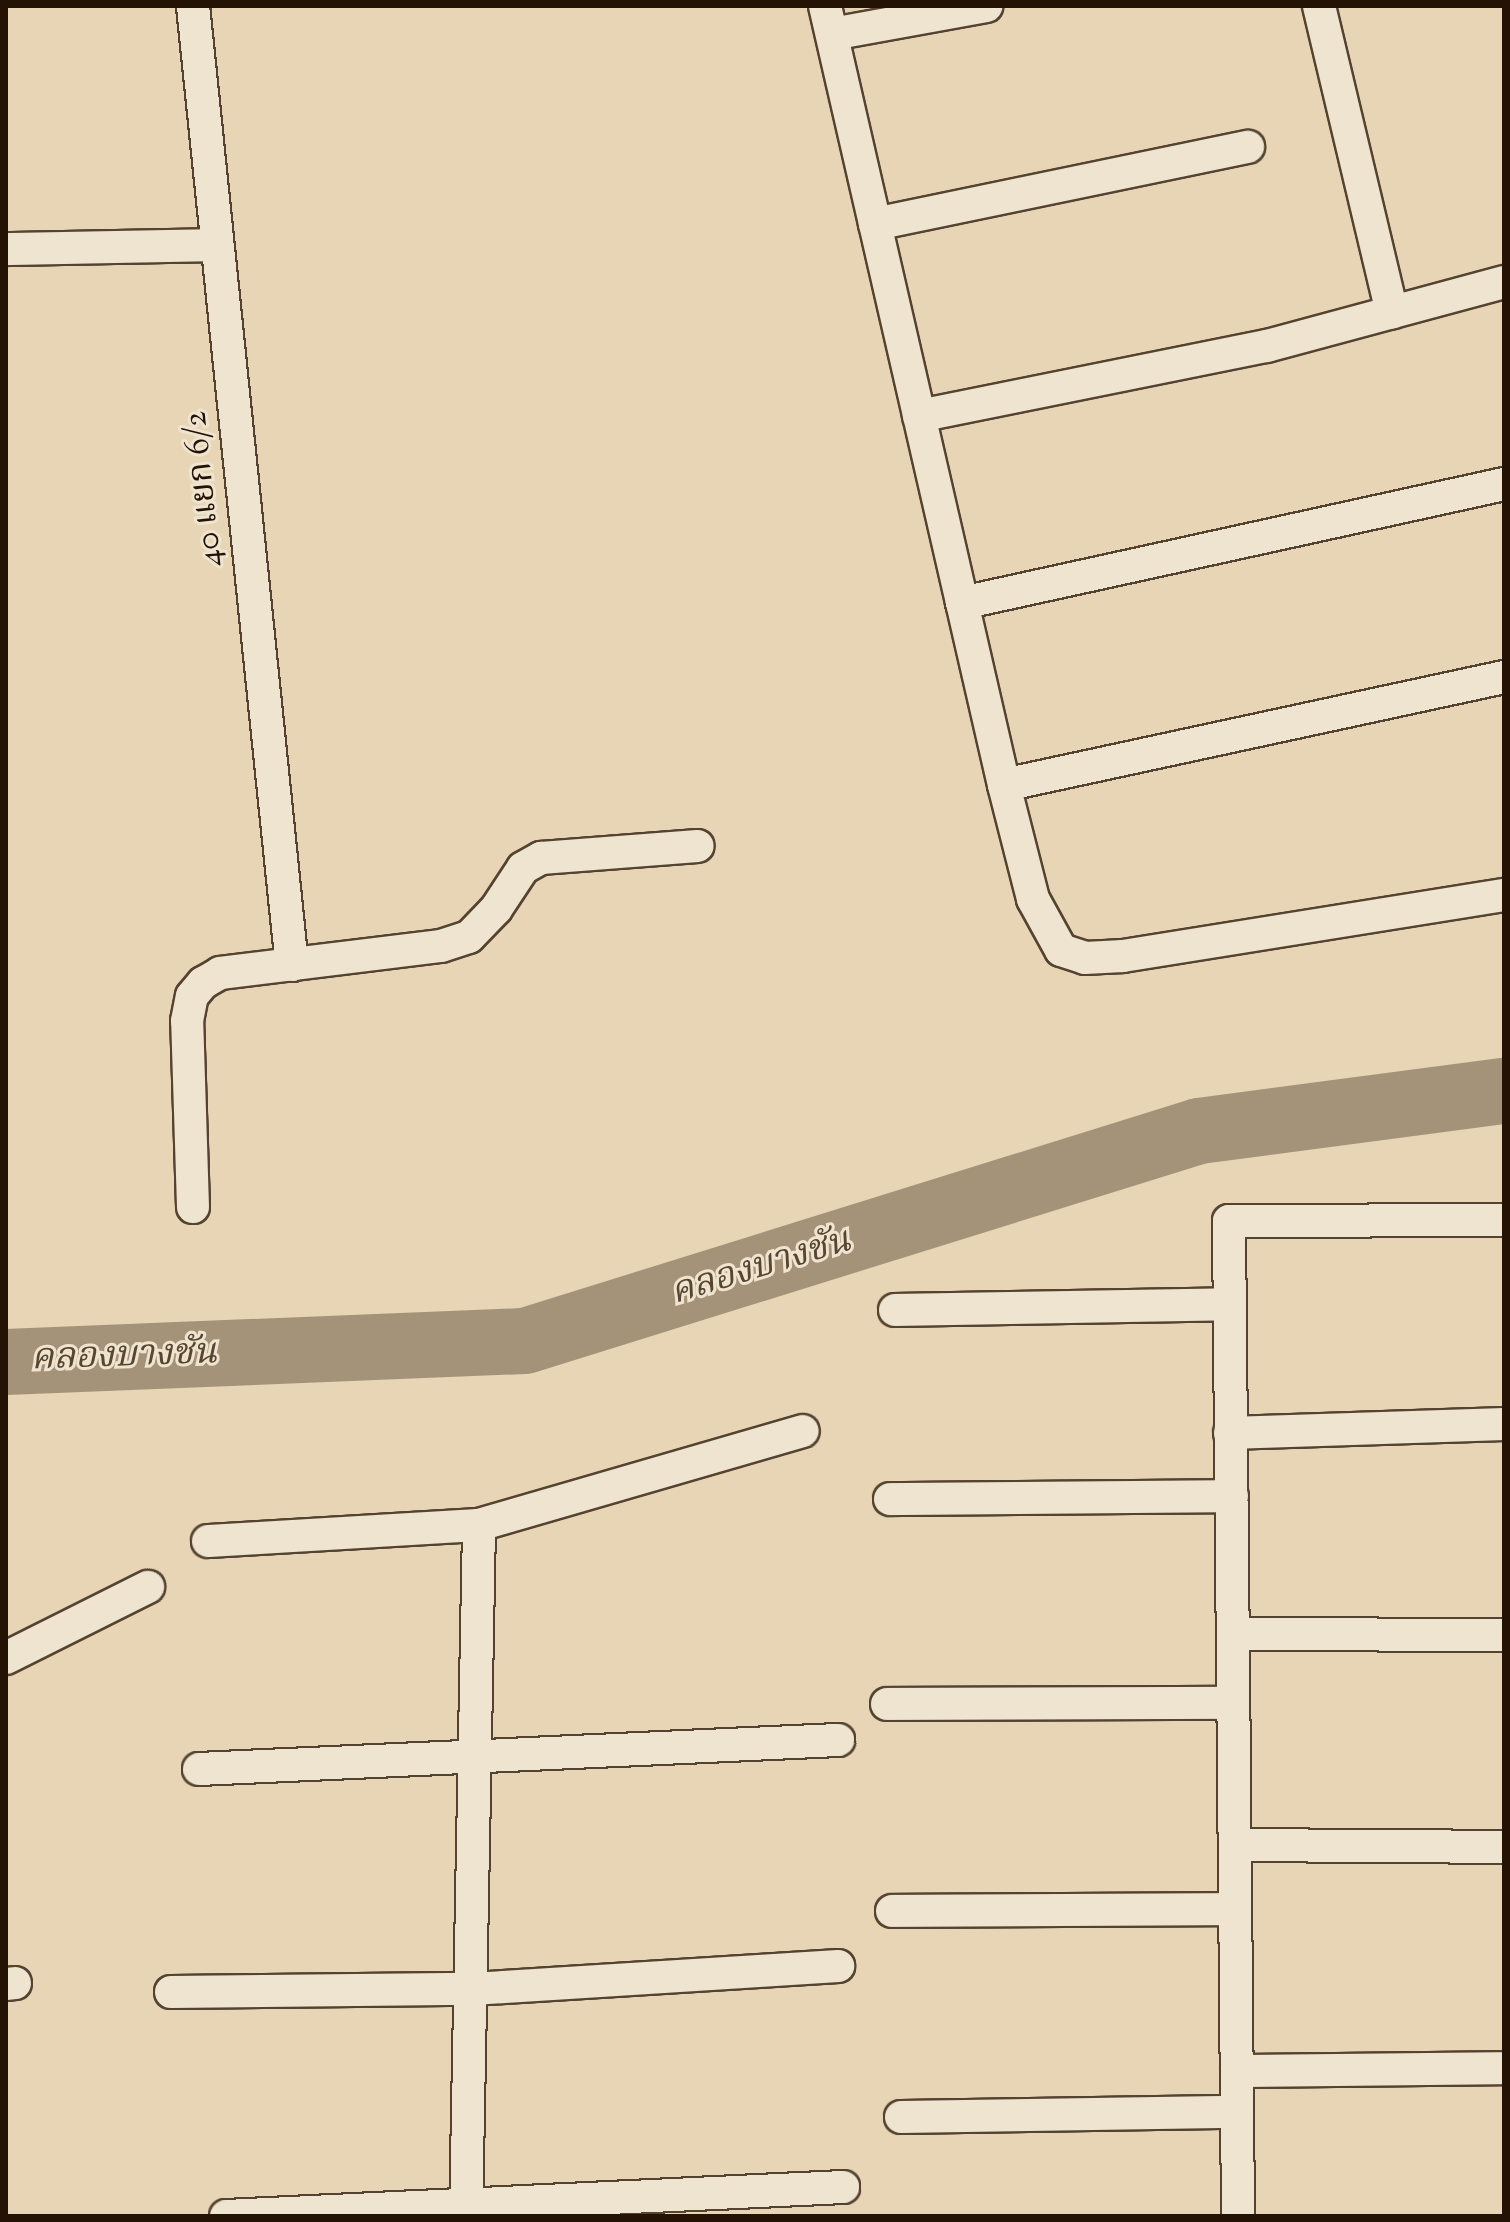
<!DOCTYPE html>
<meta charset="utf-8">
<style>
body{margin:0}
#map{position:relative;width:1510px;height:2222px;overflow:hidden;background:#e7d5b5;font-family:"Sorts Mill Goudy","Noto Serif Thai",serif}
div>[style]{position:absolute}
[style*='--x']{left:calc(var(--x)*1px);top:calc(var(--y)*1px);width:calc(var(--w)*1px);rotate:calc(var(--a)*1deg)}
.river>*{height:66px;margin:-33px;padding:0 33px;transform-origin:33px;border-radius:33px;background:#a59379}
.roads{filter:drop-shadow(2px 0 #554331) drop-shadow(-2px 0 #554331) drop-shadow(0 2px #554331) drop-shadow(0 -2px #554331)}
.minor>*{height:32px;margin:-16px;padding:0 16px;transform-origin:16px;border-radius:16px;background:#efe4cf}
span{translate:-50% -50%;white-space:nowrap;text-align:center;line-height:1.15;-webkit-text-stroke:6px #efe4cf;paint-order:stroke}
.street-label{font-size:34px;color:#241205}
.water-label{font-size:36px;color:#584633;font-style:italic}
.frame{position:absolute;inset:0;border:8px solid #241205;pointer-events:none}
</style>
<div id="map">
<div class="river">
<i style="--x:6;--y:1362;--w:519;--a:-2.32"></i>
<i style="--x:525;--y:1341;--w:706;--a:-17.31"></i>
<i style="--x:1199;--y:1131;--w:308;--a:-7.5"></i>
</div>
<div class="roads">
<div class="minor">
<i style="--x:193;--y:6;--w:964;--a:84.11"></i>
<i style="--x:825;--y:6;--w:799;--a:77.06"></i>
<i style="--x:1004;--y:785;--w:118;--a:75.7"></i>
<i style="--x:1033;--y:899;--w:58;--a:61.2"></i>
<i style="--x:1061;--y:950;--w:25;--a:18"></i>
<i style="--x:1085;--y:958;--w:38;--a:-3"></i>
<i style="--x:1123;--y:956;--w:386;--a:-9.1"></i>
<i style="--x:1319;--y:6;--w:315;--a:76.6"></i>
<i style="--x:832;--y:34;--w:157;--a:-10.3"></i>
<i style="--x:875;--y:224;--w:381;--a:-11.7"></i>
<i style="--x:6;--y:249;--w:211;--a:-1.1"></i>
<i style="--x:919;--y:416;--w:355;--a:-11.4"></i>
<i style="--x:1267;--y:346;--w:245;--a:-15.1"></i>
<i style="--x:962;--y:603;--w:555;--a:-12.38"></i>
<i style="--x:1004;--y:785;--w:512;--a:-12.19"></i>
<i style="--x:193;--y:1207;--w:186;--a:-91.8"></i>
<i style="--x:187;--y:1021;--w:25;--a:-79"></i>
<i style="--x:192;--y:996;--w:17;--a:-50"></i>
<i style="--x:203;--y:983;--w:20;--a:-30"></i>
<i style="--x:220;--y:973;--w:223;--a:-7"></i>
<i style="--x:441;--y:946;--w:29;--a:-18"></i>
<i style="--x:469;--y:937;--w:39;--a:-46"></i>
<i style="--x:496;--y:909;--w:49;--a:-56.6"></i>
<i style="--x:523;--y:868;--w:21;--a:-29"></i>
<i style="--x:541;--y:858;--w:157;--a:-4.4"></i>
<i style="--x:895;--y:1310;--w:334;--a:-1"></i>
<i style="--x:1230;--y:1433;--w:274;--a:-1.9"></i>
<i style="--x:890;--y:1499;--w:342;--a:-0.5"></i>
<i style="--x:208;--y:1541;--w:271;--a:-3.4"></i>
<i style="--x:479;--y:1525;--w:337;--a:-16.2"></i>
<i style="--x:1233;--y:1634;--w:271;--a:0.2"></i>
<i style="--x:6;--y:1658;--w:159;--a:-26.6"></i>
<i style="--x:887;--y:1704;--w:346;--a:-0.2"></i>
<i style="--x:199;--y:1769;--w:640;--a:-2.6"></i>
<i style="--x:1235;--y:1845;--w:269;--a:0.4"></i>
<i style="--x:892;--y:1911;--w:343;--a:-0.3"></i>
<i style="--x:6;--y:1984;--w:9;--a:-6"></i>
<i style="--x:171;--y:1992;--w:301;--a:-0.6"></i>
<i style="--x:472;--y:1989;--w:367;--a:-3.6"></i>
<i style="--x:1237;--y:2071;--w:267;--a:-0.6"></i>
<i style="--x:901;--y:2117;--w:336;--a:-0.9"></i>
<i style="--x:226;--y:2216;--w:618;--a:-2.69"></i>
<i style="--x:466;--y:2216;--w:691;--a:-88.92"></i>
<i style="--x:1238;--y:2216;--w:995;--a:-90.52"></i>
<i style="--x:1229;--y:1221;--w:275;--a:-0.2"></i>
</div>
</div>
<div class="street-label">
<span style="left:204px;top:489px;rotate:-96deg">40 แยก 6/2</span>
</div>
<div class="water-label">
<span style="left:761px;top:1268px;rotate:-17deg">คลองบางชัน</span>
<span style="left:124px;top:1357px;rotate:-2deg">คลองบางชัน</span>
</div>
<div class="frame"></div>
</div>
